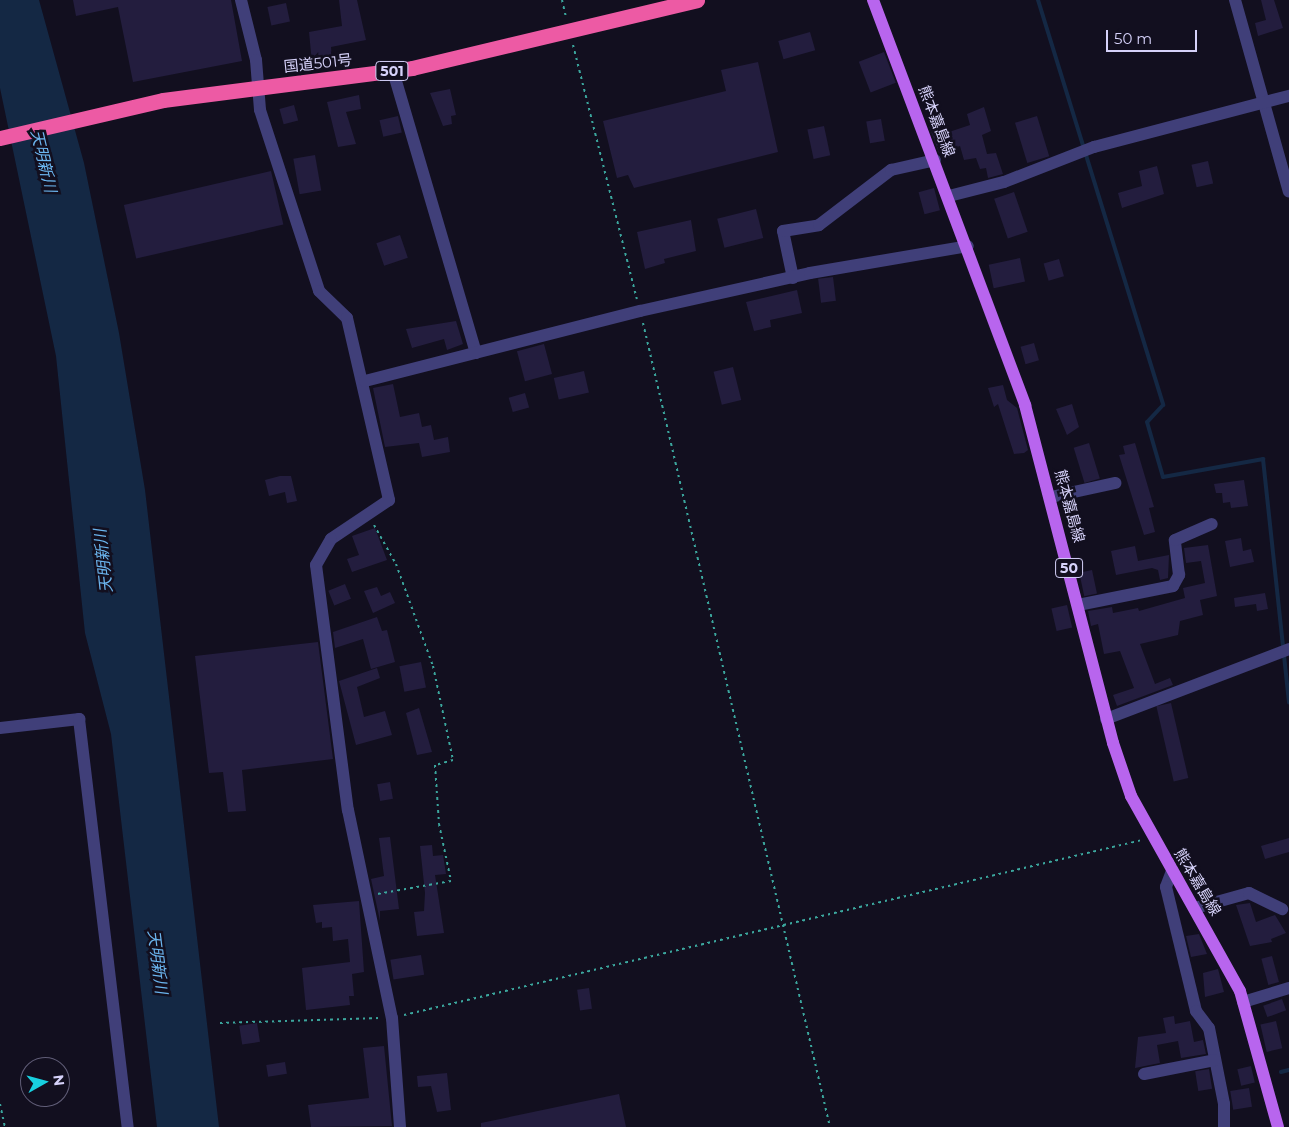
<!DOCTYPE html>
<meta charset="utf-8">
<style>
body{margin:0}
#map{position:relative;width:1289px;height:1127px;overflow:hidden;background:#120f1f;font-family:Montserrat,"Noto Sans JP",sans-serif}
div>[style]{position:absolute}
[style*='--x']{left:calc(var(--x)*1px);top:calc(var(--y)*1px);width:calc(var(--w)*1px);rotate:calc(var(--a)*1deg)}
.water>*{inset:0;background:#142844}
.stream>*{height:4px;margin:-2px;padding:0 2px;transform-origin:2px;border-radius:2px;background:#142844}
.building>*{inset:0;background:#231d3e;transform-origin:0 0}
.path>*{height:2px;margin-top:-1px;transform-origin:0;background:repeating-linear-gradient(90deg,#3ba69d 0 2.5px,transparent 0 6.5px)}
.minor>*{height:12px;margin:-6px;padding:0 6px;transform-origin:6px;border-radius:6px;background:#403f79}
.major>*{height:12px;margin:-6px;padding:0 6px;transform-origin:6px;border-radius:6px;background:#b865ee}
.highway>*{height:15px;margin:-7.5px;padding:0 7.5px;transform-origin:7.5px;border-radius:7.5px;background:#ed5aa4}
span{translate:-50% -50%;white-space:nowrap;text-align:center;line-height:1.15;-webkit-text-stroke:5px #120f1f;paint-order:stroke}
.shield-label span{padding:1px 4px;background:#120f1f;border:1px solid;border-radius:4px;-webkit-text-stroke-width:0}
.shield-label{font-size:14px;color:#d6d2fa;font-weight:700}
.street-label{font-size:15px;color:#d6d2fa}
.water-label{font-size:16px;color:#6bb5ef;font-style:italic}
.north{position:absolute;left:20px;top:1057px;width:50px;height:50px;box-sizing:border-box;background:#120f1f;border:1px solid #605d77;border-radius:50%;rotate:83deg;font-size:14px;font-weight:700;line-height:20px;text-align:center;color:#d6d2fa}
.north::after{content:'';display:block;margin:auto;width:18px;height:22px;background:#18d0e0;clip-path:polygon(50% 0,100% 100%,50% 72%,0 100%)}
.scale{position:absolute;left:1106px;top:30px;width:91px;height:22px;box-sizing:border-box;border:2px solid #d6d2fa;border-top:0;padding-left:6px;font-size:15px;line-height:18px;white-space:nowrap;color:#d6d2fa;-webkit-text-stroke:4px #120f1f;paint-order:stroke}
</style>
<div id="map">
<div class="water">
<i style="clip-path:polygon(0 0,39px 0,84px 163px,119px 333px,145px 490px,219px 1127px,157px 1127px,111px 734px,85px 633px,56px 356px,0 88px)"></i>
</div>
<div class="stream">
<i style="--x:1038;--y:0;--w:424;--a:72.8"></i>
<i style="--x:1163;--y:405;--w:23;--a:133"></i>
<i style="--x:1147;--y:422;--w:57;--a:73.8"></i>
<i style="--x:1163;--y:477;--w:102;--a:-10.2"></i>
<i style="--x:1263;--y:459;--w:245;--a:83.9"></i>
<i style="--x:1281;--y:1072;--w:8;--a:-14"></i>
</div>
<div class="building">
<i style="clip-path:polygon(73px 0,231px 0,242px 61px,133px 82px,118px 7px,76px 16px)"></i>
<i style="clip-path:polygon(339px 0,357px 0,366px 40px,331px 47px,332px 60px,312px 63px,309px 32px,342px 26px)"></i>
<i style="clip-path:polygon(1261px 0,1274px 0,1283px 28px,1258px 36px,1255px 23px,1266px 20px)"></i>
<i style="left:286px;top:3px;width:19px;height:19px;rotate:78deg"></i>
<i style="left:810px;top:32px;width:19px;height:33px;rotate:74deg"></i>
<i style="left:884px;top:52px;width:33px;height:27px;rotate:69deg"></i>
<i style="clip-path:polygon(758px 62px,778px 152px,634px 188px,628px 175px,617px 178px,603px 121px,726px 91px,721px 70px)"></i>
<i style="clip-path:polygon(450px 89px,456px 115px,451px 116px,452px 124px,443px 126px,430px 93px)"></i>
<i style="clip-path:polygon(359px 95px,361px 109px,346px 112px,356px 144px,338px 147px,327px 102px)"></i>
<i style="left:294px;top:105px;width:16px;height:15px;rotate:75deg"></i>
<i style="clip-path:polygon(984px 107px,991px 131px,982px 135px,987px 154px,996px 153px,1003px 174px,988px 178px,986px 168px,980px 169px,976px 158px,964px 160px,960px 146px,939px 153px,929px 126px,946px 124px,949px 132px,970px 125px,967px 114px)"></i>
<i style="left:398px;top:116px;width:17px;height:19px;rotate:77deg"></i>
<i style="left:1037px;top:116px;width:42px;height:23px;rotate:73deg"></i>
<i style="left:881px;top:119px;width:22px;height:15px;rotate:80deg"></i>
<i style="left:824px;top:126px;width:30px;height:17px;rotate:78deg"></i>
<i style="left:315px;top:155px;width:36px;height:22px;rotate:80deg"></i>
<i style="left:1208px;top:161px;width:23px;height:17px;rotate:77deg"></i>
<i style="clip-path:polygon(1157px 166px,1164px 194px,1122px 208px,1118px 193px,1142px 186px,1139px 171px)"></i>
<i style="left:271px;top:171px;width:55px;height:151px;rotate:77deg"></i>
<i style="left:934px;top:188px;width:23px;height:16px;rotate:75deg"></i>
<i style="left:1014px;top:192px;width:42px;height:21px;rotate:71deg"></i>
<i style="left:756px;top:209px;width:30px;height:40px;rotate:76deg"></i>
<i style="clip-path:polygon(691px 220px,696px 251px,664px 259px,665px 263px,645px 269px,637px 232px)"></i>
<i style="left:400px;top:235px;width:24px;height:25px;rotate:71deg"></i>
<i style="left:1020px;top:258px;width:24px;height:32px;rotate:78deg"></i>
<i style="left:1059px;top:259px;width:18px;height:16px;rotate:74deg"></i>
<i style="left:833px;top:277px;width:24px;height:15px;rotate:83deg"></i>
<i style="clip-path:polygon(797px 290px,802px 313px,770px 320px,771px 327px,754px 331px,746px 302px)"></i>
<i style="clip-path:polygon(456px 321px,463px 344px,447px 350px,444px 339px,412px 348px,406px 329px)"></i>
<i style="left:1034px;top:343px;width:18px;height:14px;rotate:74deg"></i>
<i style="left:544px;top:344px;width:31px;height:28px;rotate:75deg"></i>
<i style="left:733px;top:367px;width:34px;height:20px;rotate:76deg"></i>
<i style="left:584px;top:371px;width:22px;height:31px;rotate:77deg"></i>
<i style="clip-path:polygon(393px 384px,400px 417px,419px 413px,422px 427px,431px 425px,434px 440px,448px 437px,450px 452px,422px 457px,419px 443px,385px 447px,373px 388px)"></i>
<i style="clip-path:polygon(1003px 385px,1007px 400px,1017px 408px,1028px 450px,1024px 453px,1014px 454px,998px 404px,994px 407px,988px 388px)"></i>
<i style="left:525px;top:393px;width:15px;height:17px;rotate:74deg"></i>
<i style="clip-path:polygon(1072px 404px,1079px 427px,1067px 435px,1056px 409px)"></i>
<i style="left:1089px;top:443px;width:37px;height:16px;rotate:73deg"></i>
<i style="clip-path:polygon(1135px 443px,1154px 507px,1149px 508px,1155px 532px,1144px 535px,1119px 455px,1125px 454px,1123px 446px)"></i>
<i style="clip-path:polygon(280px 476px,291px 476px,297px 501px,287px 503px,285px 492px,269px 496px,265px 480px)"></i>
<i style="clip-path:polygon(1244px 480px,1248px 506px,1231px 508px,1230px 502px,1223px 503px,1222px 493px,1216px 493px,1214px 484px)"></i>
<i style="clip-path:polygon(375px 528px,387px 560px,352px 572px,347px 559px,359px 555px,352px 536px)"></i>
<i style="clip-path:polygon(1241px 538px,1243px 551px,1251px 549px,1254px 562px,1230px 567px,1225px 541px)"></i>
<i style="clip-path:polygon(1208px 545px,1217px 596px,1200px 600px,1203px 615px,1180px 621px,1178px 635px,1140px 644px,1155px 684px,1170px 678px,1173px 685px,1117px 706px,1113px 695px,1134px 688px,1120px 651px,1104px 654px,1098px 624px,1091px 626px,1088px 611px,1112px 607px,1113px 613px,1138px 608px,1139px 611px,1185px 598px,1183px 588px,1205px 583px,1201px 561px,1186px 563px,1184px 548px)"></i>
<i style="clip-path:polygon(1135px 546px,1138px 561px,1169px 555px,1168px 578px,1160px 580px,1158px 570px,1152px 568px,1116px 575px,1111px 551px)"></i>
<i style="left:1092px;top:570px;width:24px;height:13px;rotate:78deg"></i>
<i style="left:345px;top:584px;width:16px;height:18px;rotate:68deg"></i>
<i style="clip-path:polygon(377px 587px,381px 596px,390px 592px,395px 603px,373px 613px,364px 591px)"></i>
<i style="clip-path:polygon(1265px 593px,1268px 609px,1257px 611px,1256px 604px,1235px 607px,1234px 598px)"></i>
<i style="left:1067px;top:605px;width:23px;height:16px;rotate:77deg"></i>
<i style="clip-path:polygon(377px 617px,382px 631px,387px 630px,395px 662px,371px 669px,363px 639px,335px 648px,333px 632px)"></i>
<i style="clip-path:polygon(318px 642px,333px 759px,242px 770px,246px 811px,228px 812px,223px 772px,209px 773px,195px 656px)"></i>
<i style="left:421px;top:662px;width:26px;height:22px;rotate:79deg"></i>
<i style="clip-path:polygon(377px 668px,380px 678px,357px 687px,364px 717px,385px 711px,392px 735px,356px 745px,339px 681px)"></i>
<i style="left:1171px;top:703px;width:77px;height:15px;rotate:77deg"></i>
<i style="clip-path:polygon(419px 708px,432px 752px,417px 755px,406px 713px)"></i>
<i style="left:390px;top:782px;width:17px;height:13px;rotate:80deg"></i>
<i style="clip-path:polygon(390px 837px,399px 909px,380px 911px,380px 921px,371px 879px,384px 876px,379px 838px)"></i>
<i style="clip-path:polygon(1289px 838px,1289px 852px,1265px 859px,1261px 846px)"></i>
<i style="clip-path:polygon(432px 845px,433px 856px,443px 855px,446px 874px,435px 875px,444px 933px,417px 936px,414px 912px,424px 911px,425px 893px,420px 846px)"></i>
<i style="clip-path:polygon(359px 901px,364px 972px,352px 974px,354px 996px,349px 996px,350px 1005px,306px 1010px,302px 968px,350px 962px,348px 939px,333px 941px,332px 927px,322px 928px,322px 922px,316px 923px,313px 905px)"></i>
<i style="clip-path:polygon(1250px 903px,1256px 922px,1275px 915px,1286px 933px,1271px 939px,1272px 942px,1250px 946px,1236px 905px)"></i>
<i style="clip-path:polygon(1199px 934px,1207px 954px,1191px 957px,1186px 936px)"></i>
<i style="left:421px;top:955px;width:20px;height:31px;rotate:81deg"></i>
<i style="left:1272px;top:956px;width:27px;height:11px;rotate:75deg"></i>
<i style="clip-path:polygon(1218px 969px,1224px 992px,1205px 997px,1203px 973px)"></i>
<i style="left:589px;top:988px;width:21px;height:12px;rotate:82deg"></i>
<i style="left:1282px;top:999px;width:12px;height:20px;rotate:70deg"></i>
<i style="clip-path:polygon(1174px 1016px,1175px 1024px,1190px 1021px,1194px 1042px,1203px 1040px,1206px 1054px,1181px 1058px,1178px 1041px,1157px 1045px,1160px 1063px,1135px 1068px,1138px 1037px,1166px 1033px,1163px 1018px)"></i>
<i style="left:1276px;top:1021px;width:28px;height:16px;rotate:77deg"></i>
<i style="left:257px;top:1023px;width:19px;height:18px;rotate:81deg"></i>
<i style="clip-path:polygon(384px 1046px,392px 1126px,311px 1127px,308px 1105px,369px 1098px,363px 1048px)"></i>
<i style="left:285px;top:1062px;width:12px;height:19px;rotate:81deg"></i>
<i style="left:1251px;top:1066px;width:17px;height:14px;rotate:77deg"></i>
<i style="left:1209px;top:1069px;width:20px;height:14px;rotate:81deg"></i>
<i style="clip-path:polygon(447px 1073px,451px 1110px,437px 1112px,431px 1086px,418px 1087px,417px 1076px)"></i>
<i style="left:1249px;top:1088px;width:19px;height:19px;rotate:81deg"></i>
<i style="clip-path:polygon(619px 1094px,626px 1127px,481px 1127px,481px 1123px)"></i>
</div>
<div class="path">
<i style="--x:562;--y:0;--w:18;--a:77"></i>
<i style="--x:573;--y:45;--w:262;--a:75.9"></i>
<i style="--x:643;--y:323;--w:825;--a:76.91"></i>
<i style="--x:374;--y:525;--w:45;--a:60.6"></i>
<i style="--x:396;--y:564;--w:109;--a:70.1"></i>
<i style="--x:433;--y:666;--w:96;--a:78"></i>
<i style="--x:453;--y:760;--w:19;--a:164"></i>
<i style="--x:435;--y:765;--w:59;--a:86.1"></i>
<i style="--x:439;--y:824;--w:58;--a:78.1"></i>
<i style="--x:451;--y:881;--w:75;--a:170"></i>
<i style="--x:404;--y:1015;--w:758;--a:-13.34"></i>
<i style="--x:220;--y:1023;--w:160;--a:-1.8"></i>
<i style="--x:0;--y:1104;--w:24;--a:78"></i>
</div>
<div class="minor">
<i style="--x:241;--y:0;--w:62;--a:76"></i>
<i style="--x:256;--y:60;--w:50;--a:85.4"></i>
<i style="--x:260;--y:110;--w:190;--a:71.9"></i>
<i style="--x:319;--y:291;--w:39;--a:44"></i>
<i style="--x:347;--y:318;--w:187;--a:77"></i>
<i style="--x:389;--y:500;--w:70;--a:146.1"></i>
<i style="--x:331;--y:539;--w:30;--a:120"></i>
<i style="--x:316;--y:565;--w:247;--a:82.6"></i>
<i style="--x:348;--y:810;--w:213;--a:78.1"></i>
<i style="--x:392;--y:1018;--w:109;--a:85.8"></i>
<i style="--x:1235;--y:0;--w:199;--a:74.3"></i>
<i style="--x:393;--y:71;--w:294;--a:73.6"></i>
<i style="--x:949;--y:196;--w:57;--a:-14.3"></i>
<i style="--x:1004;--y:182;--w:97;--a:-21.3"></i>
<i style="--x:1094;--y:147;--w:202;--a:-14.7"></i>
<i style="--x:793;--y:278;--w:48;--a:-102"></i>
<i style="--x:783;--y:231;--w:36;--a:-9"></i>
<i style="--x:819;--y:225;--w:91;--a:-37.4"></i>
<i style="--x:891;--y:170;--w:45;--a:-12.8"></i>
<i style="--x:365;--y:381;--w:284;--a:-14.3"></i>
<i style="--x:640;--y:311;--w:174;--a:-12.6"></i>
<i style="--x:810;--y:273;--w:160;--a:-9.7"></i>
<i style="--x:1051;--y:497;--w:66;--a:-12.3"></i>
<i style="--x:1078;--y:605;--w:97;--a:-11.3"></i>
<i style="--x:1173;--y:586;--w:13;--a:-61"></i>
<i style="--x:1179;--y:575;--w:35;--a:-97"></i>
<i style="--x:1175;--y:540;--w:40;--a:-23.4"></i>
<i style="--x:1106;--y:719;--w:196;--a:-20.9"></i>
<i style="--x:0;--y:728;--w:80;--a:-6.5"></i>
<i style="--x:79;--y:719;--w:411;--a:83.2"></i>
<i style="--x:1172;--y:871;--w:17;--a:111"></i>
<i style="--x:1166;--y:887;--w:128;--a:76.4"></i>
<i style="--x:1196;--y:1011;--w:21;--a:53"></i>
<i style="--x:1209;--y:1028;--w:77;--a:78.8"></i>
<i style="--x:1224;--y:1104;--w:23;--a:90"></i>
<i style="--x:1195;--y:908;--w:56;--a:-15.5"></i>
<i style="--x:1249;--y:893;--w:37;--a:26"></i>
<i style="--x:1243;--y:1002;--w:48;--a:-16.9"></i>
<i style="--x:1144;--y:1074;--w:72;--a:-11.2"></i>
</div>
<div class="major">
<i style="--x:873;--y:0;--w:433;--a:69.4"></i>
<i style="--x:1025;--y:405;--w:349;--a:75.4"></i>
<i style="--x:1113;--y:743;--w:56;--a:71.2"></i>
<i style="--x:1131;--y:796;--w:223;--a:60.8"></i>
<i style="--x:1240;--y:991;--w:141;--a:74.4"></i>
</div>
<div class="highway">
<i style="--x:0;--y:138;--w:167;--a:-13.1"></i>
<i style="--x:163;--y:100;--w:251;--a:-7.3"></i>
<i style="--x:412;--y:68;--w:293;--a:-13.4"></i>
</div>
<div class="shield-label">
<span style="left:392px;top:71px">501</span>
<span style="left:1069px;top:568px">50</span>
</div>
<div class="street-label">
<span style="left:318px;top:63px;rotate:-6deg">国道501号</span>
<span style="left:937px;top:121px;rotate:69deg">熊本嘉島線</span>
<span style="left:1070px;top:506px;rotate:75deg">熊本嘉島線</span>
<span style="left:1198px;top:882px;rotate:59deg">熊本嘉島線</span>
</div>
<div class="water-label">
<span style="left:43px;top:161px;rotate:77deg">天明新川</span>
<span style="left:104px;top:561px;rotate:-96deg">天明新川</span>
<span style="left:157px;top:962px;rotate:83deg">天明新川</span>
</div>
<div class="north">N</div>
<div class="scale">50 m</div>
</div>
